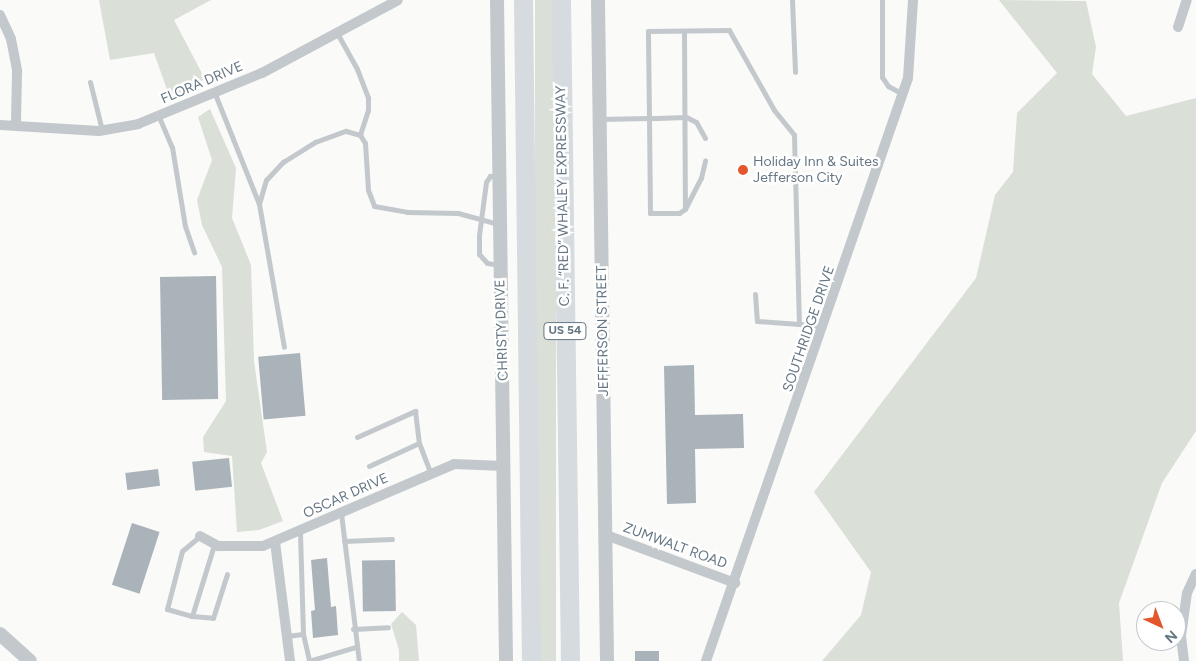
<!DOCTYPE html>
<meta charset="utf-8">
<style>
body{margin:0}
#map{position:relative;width:1196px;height:661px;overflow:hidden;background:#fafaf8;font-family:Figtree,sans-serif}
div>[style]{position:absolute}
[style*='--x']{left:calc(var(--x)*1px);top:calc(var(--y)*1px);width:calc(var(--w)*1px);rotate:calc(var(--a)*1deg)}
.green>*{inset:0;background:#dadfd7;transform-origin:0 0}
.building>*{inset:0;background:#aab3b9;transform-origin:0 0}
.service>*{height:5px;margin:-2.5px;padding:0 2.5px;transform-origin:2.5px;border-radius:2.5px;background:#c3c8cc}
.minor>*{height:10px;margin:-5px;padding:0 5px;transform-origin:5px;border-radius:5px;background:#c3c8cc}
.tertiary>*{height:14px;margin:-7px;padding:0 7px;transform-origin:7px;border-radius:7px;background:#c3c8cc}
.motorway>*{height:19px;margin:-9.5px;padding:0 9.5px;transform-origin:9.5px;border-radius:9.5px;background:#d6dbdf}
.dots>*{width:14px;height:14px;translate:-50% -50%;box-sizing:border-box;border:2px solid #fff;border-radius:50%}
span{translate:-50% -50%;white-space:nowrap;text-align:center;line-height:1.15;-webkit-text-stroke:5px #fff;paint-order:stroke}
.shield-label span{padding:1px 4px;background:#fff;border:1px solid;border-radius:4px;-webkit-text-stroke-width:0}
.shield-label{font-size:12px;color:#657683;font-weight:700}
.street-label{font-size:14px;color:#657683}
.poi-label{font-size:14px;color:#657683}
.left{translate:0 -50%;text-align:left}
.north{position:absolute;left:1136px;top:601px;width:50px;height:50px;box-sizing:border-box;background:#fff;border:1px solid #c1c8cd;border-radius:50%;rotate:137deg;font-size:14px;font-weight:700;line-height:20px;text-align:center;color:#657683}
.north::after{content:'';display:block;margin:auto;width:18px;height:22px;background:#e4572e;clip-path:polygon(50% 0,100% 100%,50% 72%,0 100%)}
</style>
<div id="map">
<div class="green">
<i style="clip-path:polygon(99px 0,211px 0,174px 20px,205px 79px,170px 98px,154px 53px,110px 60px)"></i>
<i style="left:535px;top:0;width:21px;height:661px"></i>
<i style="clip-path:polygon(999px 0,1086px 1px,1096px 47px,1092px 74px,1126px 116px,1196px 98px,1196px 431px,1162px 483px,1119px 603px,1123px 661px,822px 661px,861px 615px,871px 572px,814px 492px,976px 278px,995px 195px,1013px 172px,1017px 113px,1057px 73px)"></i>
<i style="clip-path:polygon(210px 109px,236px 168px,232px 218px,251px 265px,254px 361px,267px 452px,261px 463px,283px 521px,259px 530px,237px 532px,232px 456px,204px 452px,203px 437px,226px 401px,222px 267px,202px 225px,197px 200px,212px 160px,198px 117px)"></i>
<i style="clip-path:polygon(402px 612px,416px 625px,419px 661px,399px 661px,399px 650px,391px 624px)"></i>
</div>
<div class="building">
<i style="left:216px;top:276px;width:123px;height:56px;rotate:89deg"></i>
<i style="left:300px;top:353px;width:63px;height:42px;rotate:85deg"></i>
<i style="clip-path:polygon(694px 365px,695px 415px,743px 414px,744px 448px,695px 449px,696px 503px,667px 504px,664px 366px)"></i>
<i style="left:229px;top:458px;width:29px;height:37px;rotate:84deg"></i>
<i style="left:158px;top:469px;width:17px;height:33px;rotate:83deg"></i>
<i style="left:132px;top:523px;width:29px;height:65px;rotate:18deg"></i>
<i style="clip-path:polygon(327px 558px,331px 607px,336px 606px,338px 635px,313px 638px,311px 611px,315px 610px,311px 560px)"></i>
<i style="left:395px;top:560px;width:51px;height:33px;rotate:89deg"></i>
<i style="left:659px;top:651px;width:10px;height:24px;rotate:90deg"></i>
</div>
<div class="service">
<i style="--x:792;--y:0;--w:72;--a:87.6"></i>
<i style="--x:882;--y:0;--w:77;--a:90"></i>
<i style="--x:882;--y:77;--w:11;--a:56"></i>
<i style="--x:888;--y:86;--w:17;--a:28"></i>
<i style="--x:684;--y:31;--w:177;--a:89.7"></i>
<i style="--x:337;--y:33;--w:41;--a:60.9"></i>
<i style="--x:357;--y:69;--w:31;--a:69"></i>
<i style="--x:368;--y:98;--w:12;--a:90"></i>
<i style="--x:368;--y:110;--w:26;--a:108"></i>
<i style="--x:90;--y:82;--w:49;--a:76"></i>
<i style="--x:215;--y:94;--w:118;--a:68.2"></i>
<i style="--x:259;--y:204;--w:145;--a:80.1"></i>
<i style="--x:159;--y:117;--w:33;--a:67"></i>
<i style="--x:172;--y:147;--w:80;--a:80.7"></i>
<i style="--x:185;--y:226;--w:28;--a:71"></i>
<i style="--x:600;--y:119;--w:49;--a:-1.2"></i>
<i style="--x:649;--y:118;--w:87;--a:-90.7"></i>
<i style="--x:648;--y:31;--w:81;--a:-0.7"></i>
<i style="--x:729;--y:30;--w:92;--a:60.6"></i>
<i style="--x:774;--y:110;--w:32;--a:51"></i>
<i style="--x:794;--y:135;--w:189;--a:88.5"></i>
<i style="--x:799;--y:324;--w:23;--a:5"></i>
<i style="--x:705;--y:138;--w:18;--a:-119"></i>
<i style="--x:696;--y:122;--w:11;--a:-153"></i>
<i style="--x:686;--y:117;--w:37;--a:178"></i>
<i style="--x:649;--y:118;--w:95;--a:89.4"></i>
<i style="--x:650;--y:213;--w:29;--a:0"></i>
<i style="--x:679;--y:213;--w:7;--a:-34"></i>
<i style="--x:685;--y:209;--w:35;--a:-63"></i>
<i style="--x:701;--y:178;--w:18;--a:-77"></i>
<i style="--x:498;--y:176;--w:8;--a:180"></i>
<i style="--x:490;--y:176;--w:7;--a:124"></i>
<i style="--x:486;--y:182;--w:53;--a:97.5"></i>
<i style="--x:479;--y:235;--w:19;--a:90"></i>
<i style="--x:479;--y:254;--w:12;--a:48"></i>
<i style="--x:487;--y:263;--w:12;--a:9"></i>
<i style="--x:259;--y:204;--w:25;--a:-74"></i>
<i style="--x:266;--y:180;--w:25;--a:-47"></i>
<i style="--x:283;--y:162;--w:38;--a:-32"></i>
<i style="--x:315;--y:142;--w:33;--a:-20"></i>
<i style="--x:346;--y:131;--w:15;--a:16"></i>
<i style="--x:360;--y:135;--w:9;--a:58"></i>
<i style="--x:365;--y:143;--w:47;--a:86.3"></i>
<i style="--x:368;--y:190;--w:17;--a:69"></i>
<i style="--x:374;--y:206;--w:34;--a:10"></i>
<i style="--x:407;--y:212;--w:51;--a:1.1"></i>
<i style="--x:458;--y:213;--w:41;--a:15.4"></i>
<i style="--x:755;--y:294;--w:27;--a:86"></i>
<i style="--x:757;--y:321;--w:42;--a:4.1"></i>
<i style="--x:357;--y:437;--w:64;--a:-24.1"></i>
<i style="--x:415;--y:411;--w:32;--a:83"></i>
<i style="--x:419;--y:443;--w:33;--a:69"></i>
<i style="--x:369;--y:466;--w:55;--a:-24.7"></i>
<i style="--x:341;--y:513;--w:149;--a:83.1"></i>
<i style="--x:200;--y:536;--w:23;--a:140"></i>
<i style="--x:182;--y:551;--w:60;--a:104.5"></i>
<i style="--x:167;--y:609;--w:26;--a:16"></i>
<i style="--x:192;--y:616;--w:74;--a:-72.8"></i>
<i style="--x:344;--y:541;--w:48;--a:-2.4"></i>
<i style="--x:192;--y:616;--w:21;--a:5"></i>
<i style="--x:213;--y:618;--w:46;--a:-72.3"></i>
<i style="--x:353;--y:629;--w:35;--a:-3"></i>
<i style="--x:303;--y:634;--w:28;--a:77"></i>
<i style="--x:286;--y:636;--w:17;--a:-7"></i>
<i style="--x:303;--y:634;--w:102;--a:-91.7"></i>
<i style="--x:309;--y:661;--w:48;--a:-16.9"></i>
</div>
<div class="minor">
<i style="--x:0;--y:15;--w:26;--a:65"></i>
<i style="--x:11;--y:39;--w:33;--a:79"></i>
<i style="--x:17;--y:71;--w:53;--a:91.1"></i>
<i style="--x:1178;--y:27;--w:28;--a:-72"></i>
<i style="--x:0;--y:125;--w:99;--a:3.5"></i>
<i style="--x:99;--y:131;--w:40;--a:-10"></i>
<i style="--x:138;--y:124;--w:134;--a:-22.4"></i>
<i style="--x:262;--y:73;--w:154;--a:-28.2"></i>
<i style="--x:606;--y:535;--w:138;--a:20.4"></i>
<i style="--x:200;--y:536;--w:21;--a:29"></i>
<i style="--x:218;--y:546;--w:45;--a:0"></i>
<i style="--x:263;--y:546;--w:208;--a:-23.2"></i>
<i style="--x:454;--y:464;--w:50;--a:2.3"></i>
<i style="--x:275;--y:542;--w:120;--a:82.8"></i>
<i style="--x:706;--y:661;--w:617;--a:-70.89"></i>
<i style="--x:908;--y:78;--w:78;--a:-86.3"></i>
<i style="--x:1184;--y:661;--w:25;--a:-97"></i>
<i style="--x:1181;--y:636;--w:43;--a:-82.1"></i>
<i style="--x:1187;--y:593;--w:21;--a:-65"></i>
</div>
<div class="tertiary">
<i style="--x:497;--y:0;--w:661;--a:89.22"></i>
<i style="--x:598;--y:0;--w:661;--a:89.22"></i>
<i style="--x:0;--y:634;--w:40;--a:42"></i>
</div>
<div class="motorway">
<i style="--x:523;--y:0;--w:661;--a:89.31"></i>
<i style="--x:561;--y:0;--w:661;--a:89.22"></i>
</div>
<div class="dots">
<i style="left:743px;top:170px;background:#e4572e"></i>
</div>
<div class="shield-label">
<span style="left:565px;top:331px">US 54</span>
</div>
<div class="street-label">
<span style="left:202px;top:83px;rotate:-23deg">FLORA DRIVE</span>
<span style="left:563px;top:196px;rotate:-91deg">C. F. “RED” WHALEY EXPRESSWAY</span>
<span style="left:809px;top:329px;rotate:-71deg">SOUTHRIDGE DRIVE</span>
<span style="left:502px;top:330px;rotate:-92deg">CHRISTY DRIVE</span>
<span style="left:603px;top:331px;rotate:-91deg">JEFFERSON STREET</span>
<span style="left:346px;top:496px;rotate:-24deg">OSCAR DRIVE</span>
<span style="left:675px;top:546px;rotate:20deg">ZUMWALT ROAD</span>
</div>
<div class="poi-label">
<span class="left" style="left:753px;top:170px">Holiday Inn &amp; Suites<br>Jefferson City</span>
</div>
<div class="north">N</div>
</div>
